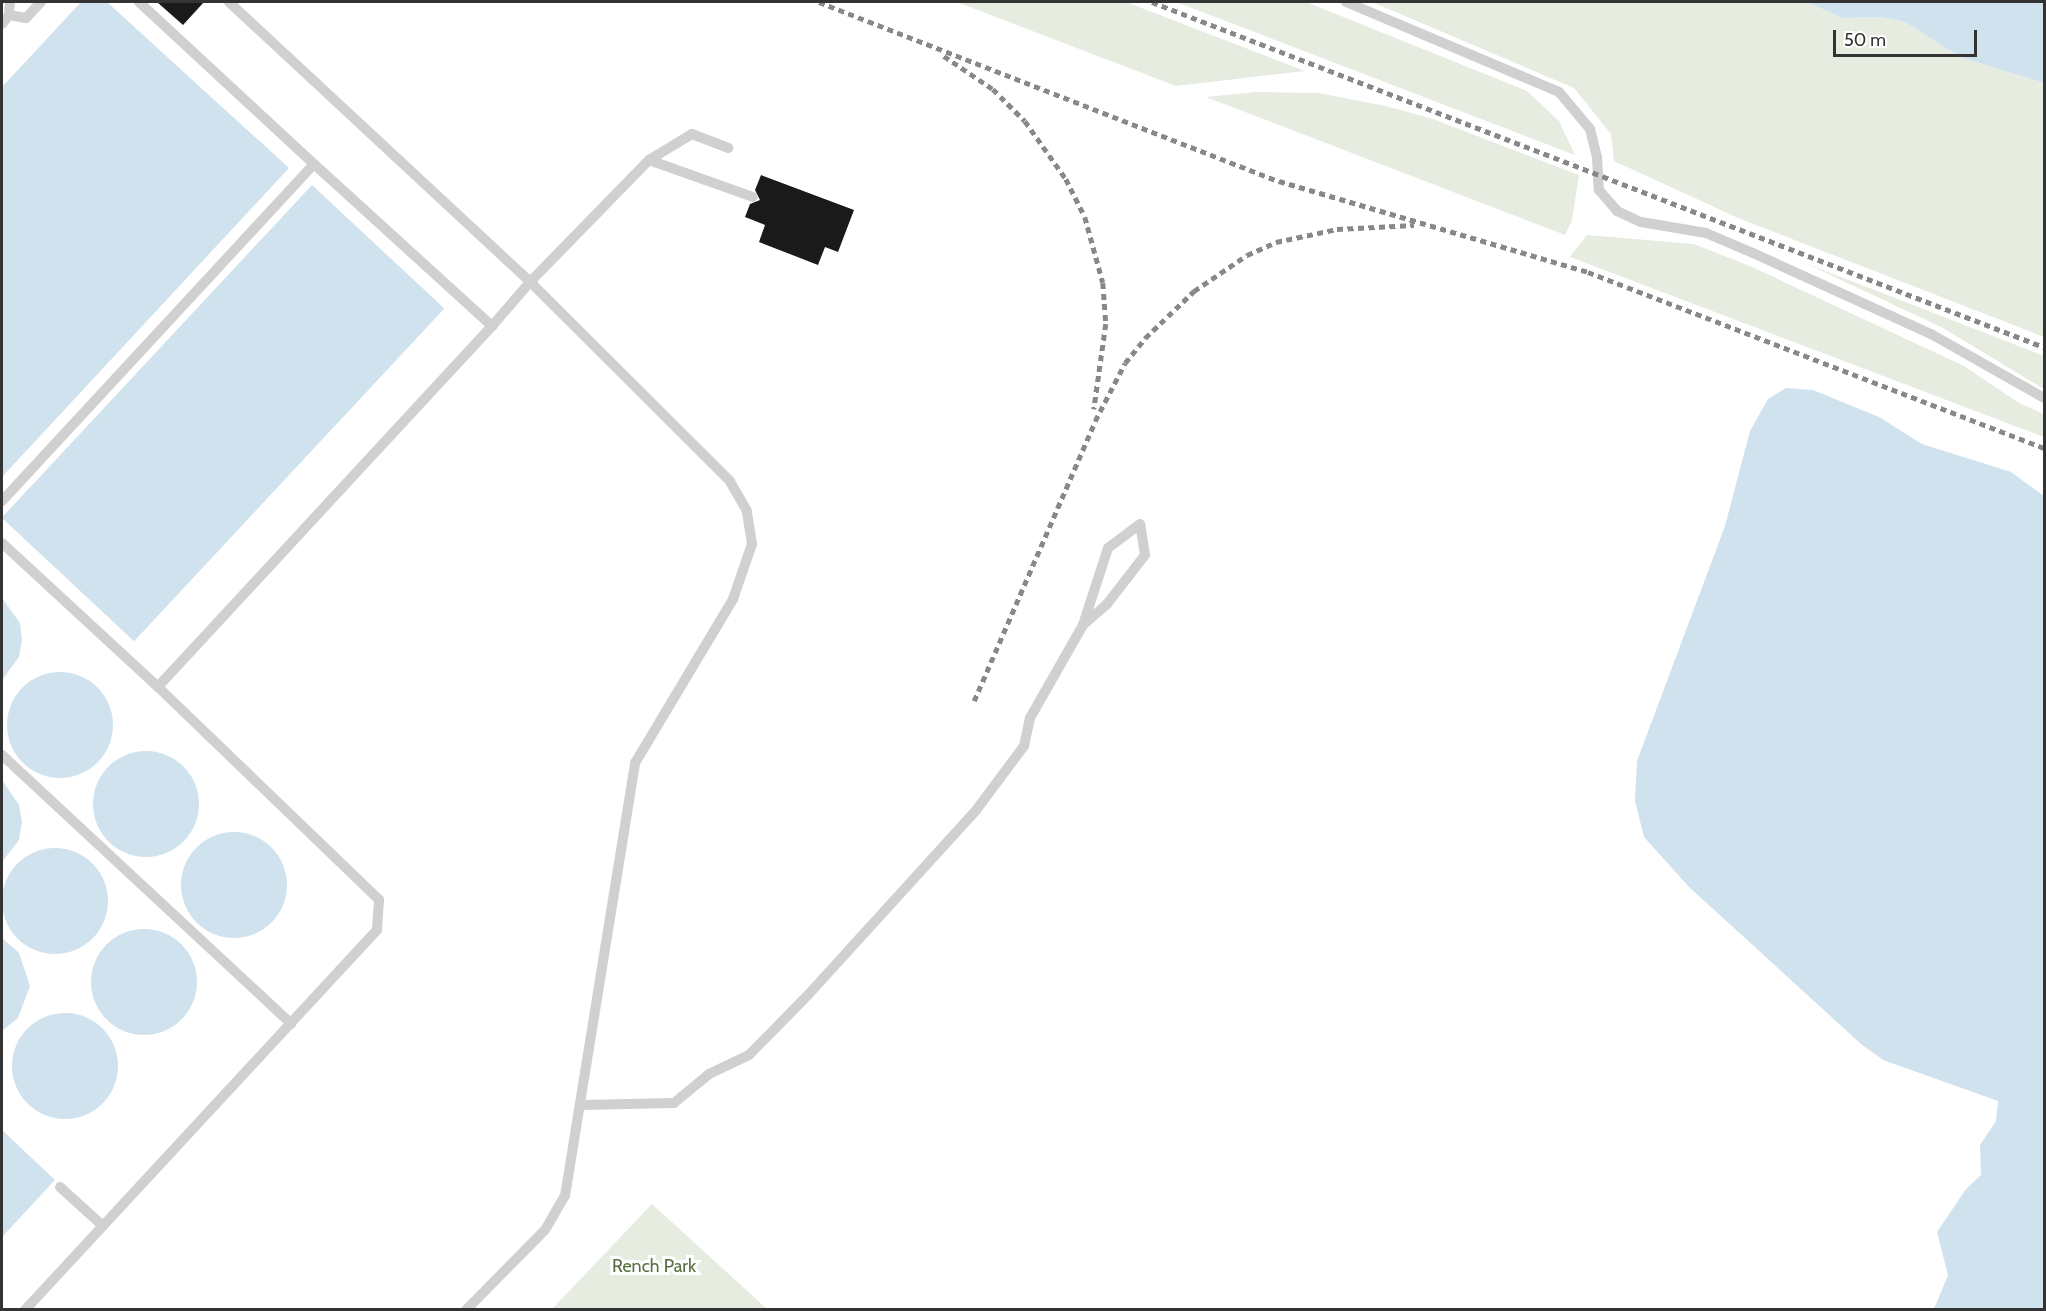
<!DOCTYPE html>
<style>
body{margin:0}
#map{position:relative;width:2046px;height:1311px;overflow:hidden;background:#fff;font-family:Cabin,sans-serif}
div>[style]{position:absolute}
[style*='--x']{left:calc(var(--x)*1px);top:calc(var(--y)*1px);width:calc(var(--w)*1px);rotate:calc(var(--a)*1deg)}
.green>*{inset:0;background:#e6ecdf}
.water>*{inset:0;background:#cfe2ee;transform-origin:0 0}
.round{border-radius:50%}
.building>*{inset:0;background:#1a1a1a}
.lane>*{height:10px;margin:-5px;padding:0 5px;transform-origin:5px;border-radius:5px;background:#d0d0d0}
.rail>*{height:4.5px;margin-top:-2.25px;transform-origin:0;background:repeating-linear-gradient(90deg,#888 0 6px,transparent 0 10.5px)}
span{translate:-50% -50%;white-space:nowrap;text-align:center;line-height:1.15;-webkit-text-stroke:6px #fff;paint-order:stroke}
.park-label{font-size:18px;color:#56703f}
.frame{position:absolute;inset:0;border:3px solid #333;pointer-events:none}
.scale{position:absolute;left:1833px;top:30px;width:144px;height:27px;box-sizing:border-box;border:3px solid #333;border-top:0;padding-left:8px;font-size:18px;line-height:21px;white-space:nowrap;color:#333;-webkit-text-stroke:4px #fff;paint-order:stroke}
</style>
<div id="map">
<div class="green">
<i style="clip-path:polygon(957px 2px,1126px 2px,1305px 71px,1176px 86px)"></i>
<i style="clip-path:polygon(1176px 2px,1306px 2px,1527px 91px,1559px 121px,1575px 155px)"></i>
<i style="clip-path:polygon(1372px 2px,1806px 2px,1843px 18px,1881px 17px,1905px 22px,1960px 57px,2044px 83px,2044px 337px,1738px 218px,1614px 161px,1611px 134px,1574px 88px)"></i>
<i style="clip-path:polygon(1256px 92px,1318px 93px,1386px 106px,1433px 119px,1579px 175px,1572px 220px,1565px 235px,1206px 97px)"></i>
<i style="clip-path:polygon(1587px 235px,1694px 244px,1752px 267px,1964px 366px,2019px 403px,2044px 414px,2044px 437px,1570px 257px)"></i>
<i style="clip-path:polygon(1805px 263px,2044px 356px,2044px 389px,1943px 328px)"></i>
<i style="clip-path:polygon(652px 1204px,663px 1214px,767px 1309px,552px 1309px)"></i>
</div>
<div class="water">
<i style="clip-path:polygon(81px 2px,107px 2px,289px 168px,2px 477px,2px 87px)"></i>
<i style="clip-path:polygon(1806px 2px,2044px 2px,2044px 83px,1960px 57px,1905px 22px,1881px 17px,1843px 18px)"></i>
<i style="left:312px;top:185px;width:181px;height:455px;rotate:43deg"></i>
<i style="clip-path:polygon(1786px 388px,1813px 390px,1879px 417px,1922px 444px,2011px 472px,2044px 496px,2044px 1309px,1934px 1309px,1948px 1275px,1937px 1232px,1966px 1189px,1981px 1175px,1980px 1145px,1996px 1121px,1998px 1101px,1883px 1060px,1861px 1044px,1689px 887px,1644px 837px,1635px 801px,1637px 761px,1725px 526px,1750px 431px,1768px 399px)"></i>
<i style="clip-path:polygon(2px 598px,20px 623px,22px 640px,19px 657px,2px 680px)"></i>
<i class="round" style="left:7px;top:672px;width:106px;height:106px"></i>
<i class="round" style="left:93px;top:751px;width:106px;height:106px"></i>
<i style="clip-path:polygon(2px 780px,19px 805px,22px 822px,19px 840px,2px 862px)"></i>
<i class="round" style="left:181px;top:832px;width:106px;height:106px"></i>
<i class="round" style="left:2px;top:848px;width:106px;height:106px"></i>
<i class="round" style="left:91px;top:929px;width:106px;height:106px"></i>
<i style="clip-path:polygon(2px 938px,19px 953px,30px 986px,18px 1018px,2px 1031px)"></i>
<i class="round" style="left:12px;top:1013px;width:106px;height:106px"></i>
<i style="clip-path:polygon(2px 1130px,55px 1180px,2px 1237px)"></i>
</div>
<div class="building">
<i style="clip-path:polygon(157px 2px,204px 2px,183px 25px)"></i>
<i style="clip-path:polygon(761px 175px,854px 210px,838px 252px,825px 247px,818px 265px,759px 242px,765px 225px,745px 217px,750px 204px,760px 200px,755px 190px)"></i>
</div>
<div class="lane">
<i style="--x:139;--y:2;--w:238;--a:42.8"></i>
<i style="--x:229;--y:2;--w:411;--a:42.9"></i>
<i style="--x:530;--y:282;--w:58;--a:130.8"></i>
<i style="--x:1346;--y:2;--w:231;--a:22.9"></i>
<i style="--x:1559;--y:92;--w:48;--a:50"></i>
<i style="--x:1590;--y:129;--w:29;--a:76"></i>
<i style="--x:1597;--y:157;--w:33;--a:87"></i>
<i style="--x:1599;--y:190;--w:28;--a:49"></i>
<i style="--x:1617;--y:211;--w:26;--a:25"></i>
<i style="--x:1641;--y:222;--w:66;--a:9.6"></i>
<i style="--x:1706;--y:233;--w:51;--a:23.1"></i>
<i style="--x:1753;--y:253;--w:196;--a:24.5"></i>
<i style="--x:1931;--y:334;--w:130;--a:29.5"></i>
<i style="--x:9;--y:15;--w:17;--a:10"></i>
<i style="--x:26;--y:18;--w:22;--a:-47"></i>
<i style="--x:2;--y:24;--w:11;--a:-52"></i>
<i style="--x:9;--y:15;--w:13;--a:-86"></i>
<i style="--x:649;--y:160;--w:50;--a:-31.2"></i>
<i style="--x:692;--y:134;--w:39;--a:21"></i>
<i style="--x:2;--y:501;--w:459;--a:-47.2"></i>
<i style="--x:314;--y:164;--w:241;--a:42.3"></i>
<i style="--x:492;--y:326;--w:492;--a:132.8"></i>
<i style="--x:158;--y:687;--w:307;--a:43.9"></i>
<i style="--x:379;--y:900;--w:30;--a:94"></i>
<i style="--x:377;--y:930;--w:518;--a:132.81"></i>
<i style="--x:2;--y:543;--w:212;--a:42.7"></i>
<i style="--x:2;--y:755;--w:395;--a:42.9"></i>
<i style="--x:580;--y:1105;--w:94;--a:-1.2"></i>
<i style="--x:674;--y:1103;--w:45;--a:-39.6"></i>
<i style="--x:709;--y:1074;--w:44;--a:-25.4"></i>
<i style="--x:749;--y:1055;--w:84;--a:-45.5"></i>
<i style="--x:808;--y:995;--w:251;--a:-47.7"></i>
<i style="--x:977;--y:809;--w:79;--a:-53.3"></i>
<i style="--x:1024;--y:746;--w:29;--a:-78"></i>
<i style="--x:1030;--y:718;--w:107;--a:-60.3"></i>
<i style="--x:1083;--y:625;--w:32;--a:-41"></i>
<i style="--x:1107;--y:604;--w:62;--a:-52.2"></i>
<i style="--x:1145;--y:555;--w:31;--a:-99"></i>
<i style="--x:1140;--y:524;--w:40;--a:143"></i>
<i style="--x:1108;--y:548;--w:81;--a:108"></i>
<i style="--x:60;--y:1187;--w:58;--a:42.2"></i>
<i style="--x:466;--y:1310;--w:112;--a:-45.4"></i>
<i style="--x:545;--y:1230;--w:39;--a:-60"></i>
<i style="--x:565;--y:1196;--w:439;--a:-80.8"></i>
<i style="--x:635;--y:763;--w:191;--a:-59.1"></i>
<i style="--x:733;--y:599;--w:58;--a:-70.9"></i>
<i style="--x:752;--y:544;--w:33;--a:-99"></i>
<i style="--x:747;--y:511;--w:34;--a:-120"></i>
<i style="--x:730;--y:481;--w:282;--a:-135.1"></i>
<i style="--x:530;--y:282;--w:170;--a:-45.7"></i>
<i style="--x:649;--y:160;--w:110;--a:19.6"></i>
</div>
<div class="rail">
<i style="--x:819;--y:2;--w:494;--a:21.3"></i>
<i style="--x:1279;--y:181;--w:322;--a:16.4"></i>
<i style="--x:1588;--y:272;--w:489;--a:21.1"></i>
<i style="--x:1152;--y:2;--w:956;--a:21.15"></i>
<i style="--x:944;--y:56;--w:59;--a:34"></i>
<i style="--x:993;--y:89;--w:45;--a:45"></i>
<i style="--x:1025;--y:121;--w:71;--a:54.7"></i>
<i style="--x:1066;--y:179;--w:42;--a:63.4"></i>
<i style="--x:1085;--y:217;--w:68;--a:74.7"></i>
<i style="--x:1103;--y:283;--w:41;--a:85.8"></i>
<i style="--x:1106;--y:324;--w:86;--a:98"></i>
<i style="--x:974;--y:701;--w:305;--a:-66.6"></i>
<i style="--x:1095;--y:421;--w:65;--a:-62.7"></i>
<i style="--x:1125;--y:363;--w:32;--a:-51"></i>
<i style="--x:1145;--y:338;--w:68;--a:-43.8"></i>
<i style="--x:1194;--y:291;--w:64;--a:-34.2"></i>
<i style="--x:1247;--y:255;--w:32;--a:-24"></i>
<i style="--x:1276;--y:242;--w:62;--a:-12"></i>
<i style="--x:1337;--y:229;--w:77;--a:-3"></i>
</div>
<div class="park-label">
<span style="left:654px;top:1266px">Rench Park</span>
</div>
<div class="frame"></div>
<div class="scale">50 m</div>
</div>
